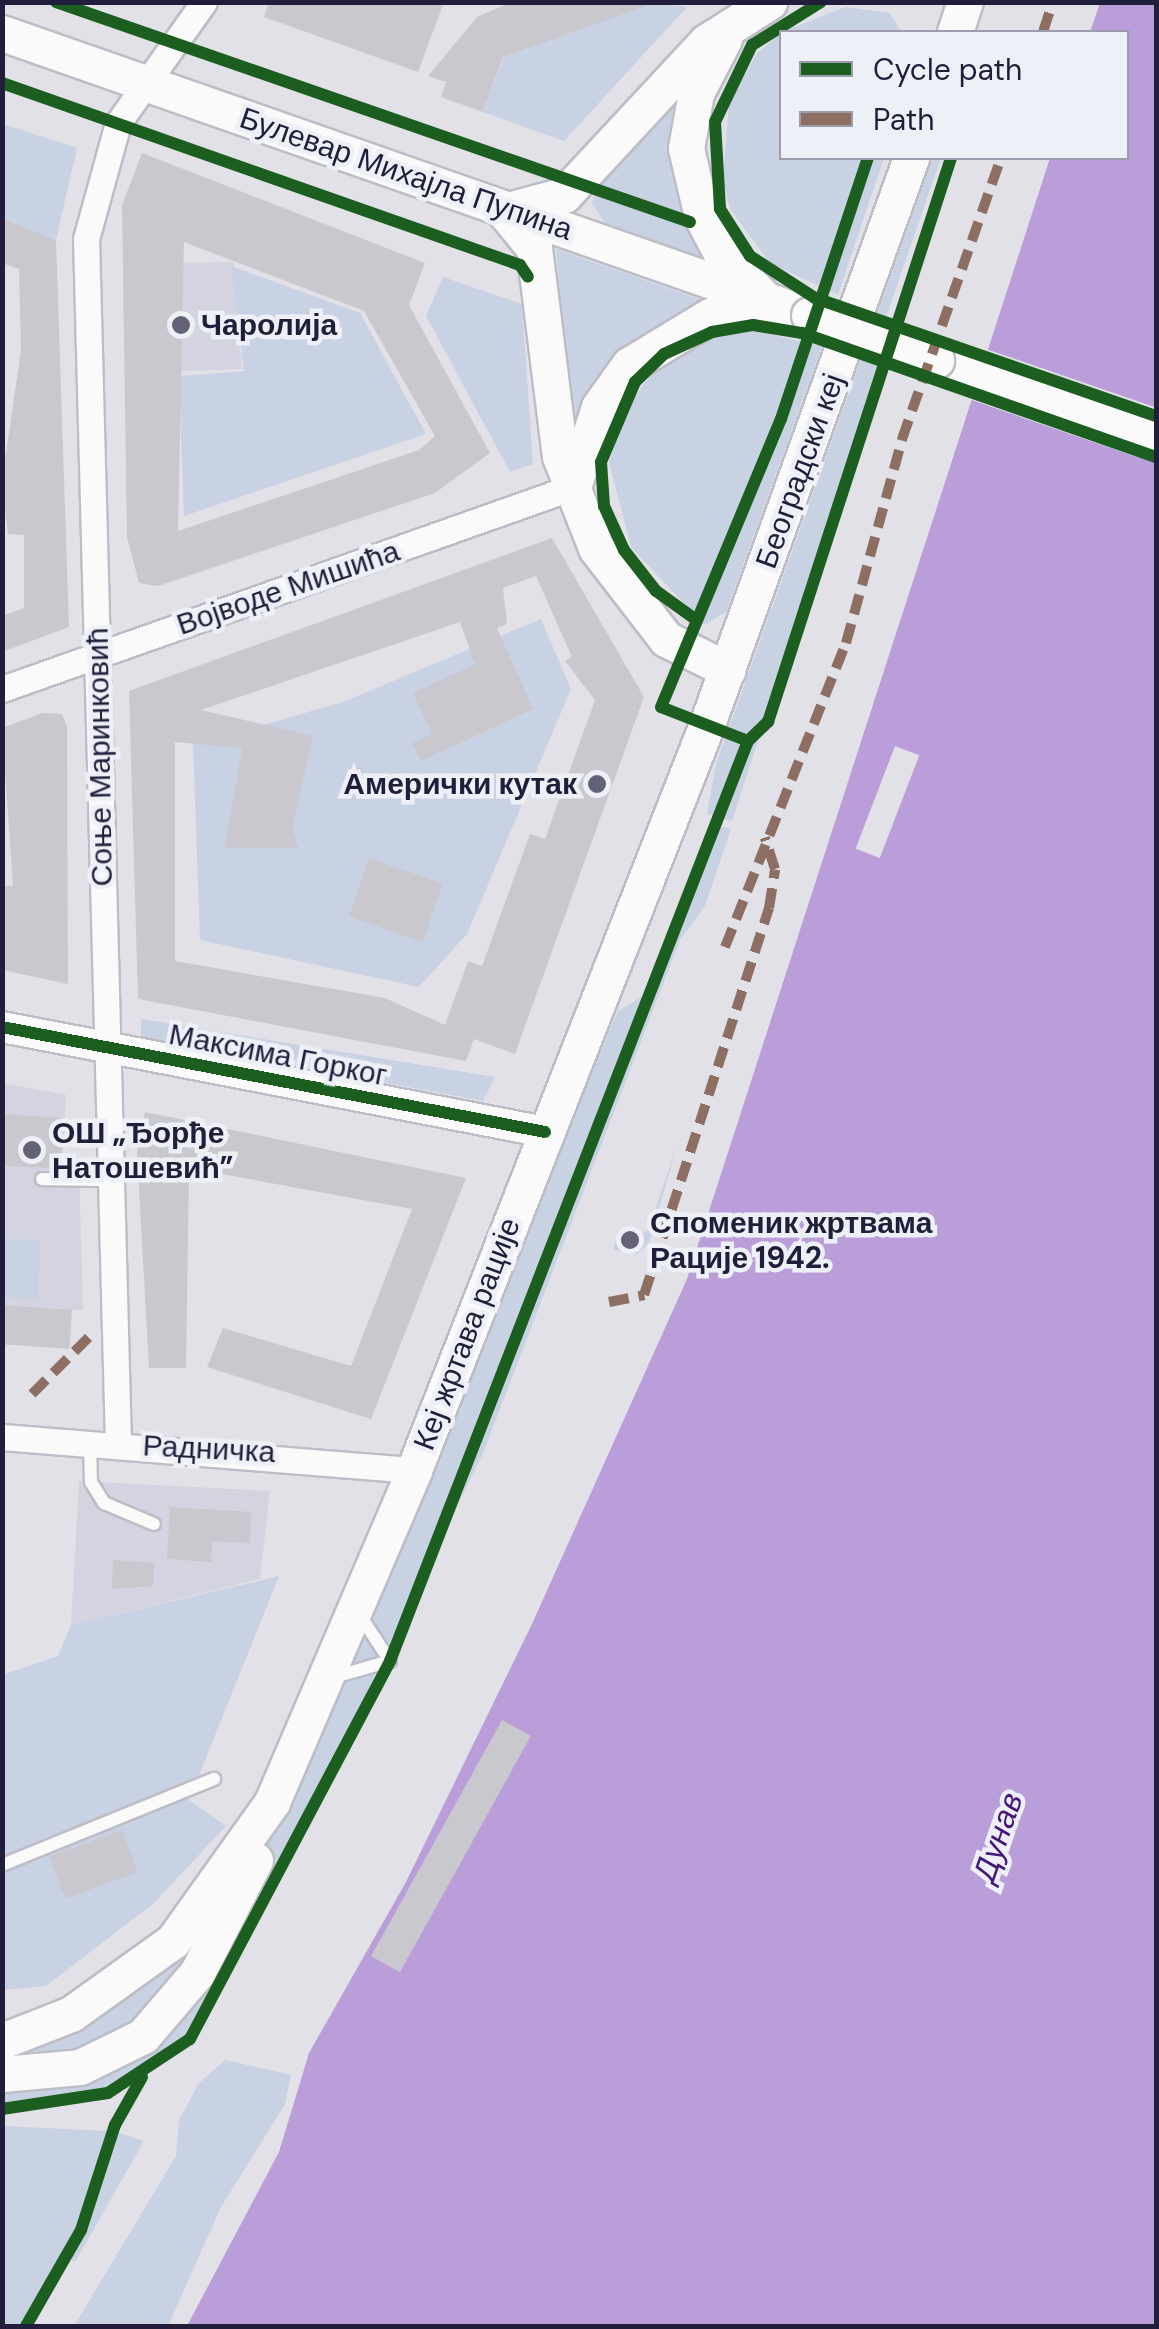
<!DOCTYPE html>
<meta charset="utf-8">
<style>
body{margin:0}
#map{position:relative;width:1159px;height:2329px;overflow:hidden;background:#e1e1e7;font-family:"DM Sans",sans-serif}
div>[style]{position:absolute}
[style*='--x']{left:calc(var(--x)*1px);top:calc(var(--y)*1px);width:calc(var(--w)*1px);rotate:calc(var(--a)*1deg)}
.built>*{inset:0;background:#d3d4df}
.green>*{inset:0;background:#c9d2e2;transform-origin:0 0}
.water>*{inset:0;background:#b99ed9}
.pier>*{inset:0;background:#e1e1e7;transform-origin:0 0}
.building>*{inset:0;background:#c8c8ce;transform-origin:0 0}
.roads{filter:drop-shadow(2px 0 #bdbdc7) drop-shadow(-2px 0 #bdbdc7) drop-shadow(0 2px #bdbdc7) drop-shadow(0 -2px #bdbdc7)}
.service>*{height:12px;margin:-6px;padding:0 6px;transform-origin:6px;border-radius:6px;background:#fafafb}
.minor>*{height:25px;margin:-12.5px;padding:0 12.5px;transform-origin:12.5px;border-radius:12.5px;background:#fafafb}
.tertiary>*{height:30px;margin:-15px;padding:0 15px;transform-origin:15px;border-radius:15px;background:#fafafb}
.secondary>*{height:35px;margin:-17.5px;padding:0 17.5px;transform-origin:17.5px;border-radius:17.5px;background:#fafafb}
.bridges{filter:drop-shadow(2px 0 #bdbdc7) drop-shadow(-2px 0 #bdbdc7) drop-shadow(0 2px #bdbdc7) drop-shadow(0 -2px #bdbdc7)}
.secondary-bridge>*{height:35px;margin:-17.5px;padding:0 17.5px;transform-origin:17.5px;border-radius:17.5px;background:#fafafb}
.quiet>*{height:10px;margin-top:-5px;transform-origin:0;background:repeating-linear-gradient(90deg,#8d6e63 0 20px,transparent 0 30px)}
.cycleway>*{height:12px;margin:-6px;padding:0 6px;transform-origin:6px;border-radius:6px;background:#1b5e20}
.dots>*{width:28px;height:28px;translate:-50% -50%;box-sizing:border-box;border:5px solid #eef0f7;border-radius:50%}
span{translate:-50% -50%;white-space:nowrap;text-align:center;line-height:1.15;-webkit-text-stroke:9px #eef0f7;paint-order:stroke}
.street-label{font-size:30px;color:#201e3b}
.poi-label{font-size:30px;color:#201e3b;font-weight:700}
.left{translate:0 -50%;text-align:left}
.right{translate:-100% -50%;text-align:right}
.water-label{font-size:32px;color:#461679;font-style:italic}
.frame{position:absolute;inset:0;border:5px solid #201e3b;pointer-events:none}
.legend{position:absolute;left:779px;top:30px;width:350px;height:130px;box-sizing:border-box;background:#eef0f7;border:2px solid #9c9cac;margin:0;padding:12px 18px;list-style:none;font-size:30px;color:#201e3b}
.legend li{display:flex;align-items:center;gap:20px;height:50px}
.legend b{width:50px;border:2px solid #9c9cac}
</style>
<div id="map">
<div class="built">
<i style="clip-path:polygon(233px 262px,242px 369px,125px 373px,123px 281px,171px 280px,173px 263px)"></i>
<i style="clip-path:polygon(2px 1083px,66px 1095px,62px 1162px,79px 1168px,83px 1310px,72px 1310px,70px 1349px,3px 1344px)"></i>
<i style="clip-path:polygon(79px 1481px,270px 1491px,260px 1579px,71px 1625px)"></i>
</div>
<div class="green">
<i style="clip-path:polygon(649px 3px,687px 7px,564px 141px,483px 112px,504px 57px)"></i>
<i style="clip-path:polygon(845px 7px,890px 13px,901px 32px,782px 32px)"></i>
<i style="clip-path:polygon(782px 33px,782px 158px,884px 158px,838px 295px,770px 263px,730px 209px,723px 180px,729px 104px,757px 53px)"></i>
<i style="clip-path:polygon(670px 97px,678px 99px,705px 258px,606px 225px,592px 203px,597px 184px)"></i>
<i style="clip-path:polygon(3px 124px,77px 148px,56px 240px,3px 218px)"></i>
<i style="clip-path:polygon(933px 158px,941px 158px,873px 355px,882px 359px,732px 821px,707px 814px,716px 764px)"></i>
<i style="clip-path:polygon(556px 249px,707px 302px,638px 341px,574px 455px)"></i>
<i style="clip-path:polygon(231px 266px,360px 313px,426px 434px,184px 516px,179px 376px,244px 371px)"></i>
<i style="clip-path:polygon(443px 277px,522px 304px,533px 464px,510px 472px,426px 316px)"></i>
<i style="clip-path:polygon(751px 330px,822px 346px,726px 612px,704px 625px,631px 547px,609px 462px,625px 410px,652px 373px,696px 342px)"></i>
<i style="clip-path:polygon(541px 619px,571px 689px,467px 934px,419px 987px,200px 940px,193px 745px,343px 702px)"></i>
<i style="clip-path:polygon(718px 826px,731px 829px,705px 906px,680px 940px,483px 1453px,239px 1954px,190px 2039px,86px 2100px,3px 2109px,3px 2074px,112px 2055px,248px 1888px,618px 1011px,653px 990px)"></i>
<i style="clip-path:polygon(141px 1019px,142px 1019px,495px 1077px,483px 1101px,141px 1037px)"></i>
<i style="clip-path:polygon(677px 1145px,649px 1244px,637px 1254px,613px 1250px,616px 1240px,648px 1231px)"></i>
<i style="left:2px;top:1239px;width:38px;height:58px;rotate:2deg"></i>
<i style="clip-path:polygon(279px 1576px,189px 1800px,226px 1826px,154px 1903px,46px 1986px,3px 1990px,2px 1675px,58px 1656px,71px 1625px)"></i>
<i style="clip-path:polygon(220px 1890px,168px 1990px,124px 2026px,65px 2055px,3px 2062px)"></i>
<i style="clip-path:polygon(225px 2060px,291px 2075px,285px 2104px,221px 2207px,168px 2326px,74px 2326px,176px 2156px,179px 2120px,199px 2083px)"></i>
<i style="clip-path:polygon(3px 2126px,108px 2131px,80px 2221px,19px 2326px,3px 2326px)"></i>
<i style="clip-path:polygon(117px 2132px,144px 2141px,75px 2262px,70px 2258px)"></i>
</div>
<div class="water">
<i style="clip-path:polygon(1100px 3px,1156px 3px,1156px 2326px,187px 2326px,279px 2152px,309px 2053px,406px 1882px,532px 1624px,687px 1279px,1050px 158px,1126px 158px,1126px 32px,1090px 32px)"></i>
</div>
<div class="pier">
<i style="left:983px;top:348px;width:183px;height:53px;rotate:19deg"></i>
<i style="left:895px;top:746px;width:26px;height:110px;rotate:21deg"></i>
</div>
<div class="building">
<i style="clip-path:polygon(269px 2px,444px 2px,418px 72px,264px 17px)"></i>
<i style="clip-path:polygon(511px 2px,648px 2px,649px 5px,503px 57px,483px 112px,441px 97px,446px 82px,428px 76px,477px 17px)"></i>
<i style="clip-path:polygon(evenodd,142px 153px,425px 263px,409px 305px,490px 453px,435px 493px,158px 586px,139px 583px,127px 537px,122px 205px,142px 153px,184px 242px,364px 311px,435px 436px,419px 450px,178px 531px,184px 242px)"></i>
<i style="clip-path:polygon(2px 218px,56px 240px,69px 627px,2px 652px,2px 616px,24px 608px,24px 535px,8px 534px,2px 481px,21px 350px,19px 269px,2px 263px)"></i>
<i style="clip-path:polygon(evenodd,552px 538px,644px 697px,515px 1054px,474px 1039px,466px 1061px,138px 999px,129px 691px,552px 538px,536px 576px,572px 657px,565px 661px,595px 700px,545px 839px,530px 834px,482px 966px,468px 961px,445px 1025px,385px 998px,175px 961px,175px 742px,242px 748px,225px 848px,298px 848px,292px 829px,313px 736px,201px 710px,460px 622px,475px 664px,413px 693px,432px 734px,412px 743px,421px 761px,533px 709px,497px 628px,507px 624px,503px 588px,536px 576px)"></i>
<i style="clip-path:polygon(43px 713px,62px 714px,67px 726px,68px 984px,2px 970px,3px 886px,13px 886px,2px 728px)"></i>
<i style="left:369px;top:858px;width:78px;height:62px;rotate:19deg"></i>
<i style="clip-path:polygon(145px 1112px,466px 1178px,371px 1419px,207px 1367px,223px 1328px,351px 1366px,412px 1209px,189px 1168px,186px 1368px,149px 1368px,137px 1153px)"></i>
<i style="left:2px;top:1114px;width:62px;height:51px;rotate:4deg"></i>
<i style="left:2px;top:1305px;width:70px;height:39px;rotate:4deg"></i>
<i style="clip-path:polygon(170px 1507px,251px 1512px,250px 1543px,212px 1541px,211px 1562px,167px 1559px)"></i>
<i style="clip-path:polygon(113px 1560px,154px 1563px,153px 1586px,112px 1589px)"></i>
<i style="left:502px;top:1720px;width:33px;height:270px;rotate:29deg"></i>
<i style="left:122px;top:1830px;width:45px;height:77px;rotate:70deg"></i>
</div>
<div class="roads">
<div class="service">
<i style="--x:42;--y:1179;--w:67;--a:0.9"></i>
<i style="--x:90;--y:1442;--w:40;--a:88.6"></i>
<i style="--x:91;--y:1482;--w:25;--a:58"></i>
<i style="--x:104;--y:1503;--w:54;--a:22.8"></i>
<i style="--x:334;--y:1677;--w:58;--a:-15.9"></i>
<i style="--x:390;--y:1661;--w:56;--a:-123.4"></i>
<i style="--x:2;--y:1865;--w:229;--a:-22.1"></i>
</div>
<div class="minor">
<i style="--x:2;--y:689;--w:606;--a:-19.48"></i>
<i style="--x:2;--y:1437;--w:413;--a:4.6"></i>
<i style="--x:118;--y:1444;--w:1205;--a:-91.52"></i>
<i style="--x:86;--y:239;--w:120;--a:-74.6"></i>
<i style="--x:118;--y:123;--w:148;--a:-54.6"></i>
</div>
<div class="tertiary">
<i style="--x:2;--y:1027;--w:553;--a:10.94"></i>
</div>
<div class="secondary">
<i style="--x:955;--y:32;--w:32;--a:-72"></i>
<i style="--x:2;--y:33;--w:855;--a:19.26"></i>
<i style="--x:724;--y:39;--w:61;--a:117.4"></i>
<i style="--x:696;--y:93;--w:56;--a:100.3"></i>
<i style="--x:686;--y:148;--w:71;--a:76.9"></i>
<i style="--x:702;--y:217;--w:43;--a:62.2"></i>
<i style="--x:722;--y:255;--w:57;--a:45.7"></i>
<i style="--x:512;--y:209;--w:54;--a:-15.1"></i>
<i style="--x:564;--y:195;--w:209;--a:-47.1"></i>
<i style="--x:706;--y:42;--w:75;--a:-32.4"></i>
<i style="--x:503;--y:210;--w:49;--a:50.8"></i>
<i style="--x:534;--y:248;--w:210;--a:82.9"></i>
<i style="--x:560;--y:456;--w:99;--a:68.6"></i>
<i style="--x:596;--y:548;--w:115;--a:52.4"></i>
<i style="--x:666;--y:639;--w:69;--a:26.6"></i>
<i style="--x:936;--y:360;--w:233;--a:19.3"></i>
<i style="--x:573;--y:487;--w:84;--a:-72"></i>
<i style="--x:599;--y:407;--w:52;--a:-54.5"></i>
<i style="--x:629;--y:365;--w:95;--a:-31.2"></i>
<i style="--x:710;--y:316;--w:62;--a:-10.2"></i>
<i style="--x:2;--y:2041;--w:74;--a:-21.4"></i>
<i style="--x:71;--y:2014;--w:125;--a:-35.6"></i>
<i style="--x:173;--y:1941;--w:171;--a:-54.5"></i>
<i style="--x:272;--y:1802;--w:361;--a:-66.8"></i>
<i style="--x:414;--y:1470;--w:798;--a:-68.55"></i>
<i style="--x:706;--y:727;--w:605;--a:-70.19"></i>
<i style="--x:2;--y:2074;--w:78;--a:-5.1"></i>
<i style="--x:80;--y:2067;--w:70;--a:-26.2"></i>
<i style="--x:143;--y:2036;--w:83;--a:-49.4"></i>
<i style="--x:197;--y:1973;--w:127;--a:-62.8"></i>
</div>
</div>
<div class="bridges">
<div class="secondary-bridge">
<i style="--x:809;--y:315;--w:135;--a:19.5"></i>
</div>
</div>
<div class="quiet">
<i style="--x:1043;--y:32;--w:32;--a:-72"></i>
<i style="--x:725;--y:947;--w:327;--a:-68.3"></i>
<i style="--x:846;--y:643;--w:212;--a:-74.6"></i>
<i style="--x:902;--y:439;--w:298;--a:-70.6"></i>
<i style="--x:609;--y:1302;--w:36;--a:-11"></i>
<i style="--x:644;--y:1295;--w:407;--a:-72.1"></i>
<i style="--x:769;--y:908;--w:39;--a:-81"></i>
<i style="--x:775;--y:869;--w:33;--a:-108"></i>
<i style="--x:32;--y:1394;--w:81;--a:-45"></i>
</div>
<div class="cycleway">
<i style="--x:56;--y:2;--w:671;--a:19.14"></i>
<i style="--x:821;--y:2;--w:81;--a:148.1"></i>
<i style="--x:752;--y:45;--w:85;--a:115.7"></i>
<i style="--x:715;--y:122;--w:87;--a:86.7"></i>
<i style="--x:720;--y:209;--w:56;--a:57.4"></i>
<i style="--x:750;--y:256;--w:77;--a:32.9"></i>
<i style="--x:815;--y:298;--w:361;--a:19.1"></i>
<i style="--x:2;--y:83;--w:549;--a:19.36"></i>
<i style="--x:520;--y:265;--w:14;--a:56"></i>
<i style="--x:695;--y:619;--w:48;--a:-144.3"></i>
<i style="--x:656;--y:591;--w:52;--a:-128"></i>
<i style="--x:624;--y:550;--w:48;--a:-114.4"></i>
<i style="--x:604;--y:506;--w:44;--a:-93.9"></i>
<i style="--x:601;--y:462;--w:87;--a:-67"></i>
<i style="--x:635;--y:382;--w:40;--a:-44"></i>
<i style="--x:664;--y:354;--w:53;--a:-24.6"></i>
<i style="--x:712;--y:332;--w:42;--a:-9.7"></i>
<i style="--x:753;--y:325;--w:50;--a:9.3"></i>
<i style="--x:802;--y:333;--w:375;--a:19.3"></i>
<i style="--x:748;--y:741;--w:93;--a:-158.7"></i>
<i style="--x:661;--y:707;--w:312;--a:-67.4"></i>
<i style="--x:781;--y:419;--w:275;--a:-71.6"></i>
<i style="--x:2;--y:1027;--w:553;--a:10.94"></i>
<i style="--x:2;--y:2109;--w:107;--a:-8.6"></i>
<i style="--x:108;--y:2093;--w:98;--a:-33.4"></i>
<i style="--x:190;--y:2039;--w:428;--a:-62.1"></i>
<i style="--x:390;--y:1661;--w:987;--a:-68.74"></i>
<i style="--x:748;--y:741;--w:28;--a:-44"></i>
<i style="--x:768;--y:722;--w:593;--a:-72.02"></i>
<i style="--x:26;--y:2326;--w:111;--a:-60.2"></i>
<i style="--x:81;--y:2230;--w:110;--a:-72.1"></i>
<i style="--x:115;--y:2125;--w:55;--a:-60.6"></i>
</div>
<div class="dots">
<i style="left:181px;top:325px;background:#646277"></i>
<i style="left:597px;top:784px;background:#646277"></i>
<i style="left:32px;top:1150px;background:#646277"></i>
<i style="left:630px;top:1240px;background:#646277"></i>
</div>
<div class="street-label">
<span style="left:406px;top:174px;rotate:19deg">Булевар Михајла Пупина</span>
<span style="left:800px;top:471px;rotate:-70deg">Београдски кеј</span>
<span style="left:288px;top:588px;rotate:-19deg">Војводе Мишића</span>
<span style="left:100px;top:757px;rotate:-91deg">Соње Маринковић</span>
<span style="left:278px;top:1055px;rotate:11deg">Максима Горког</span>
<span style="left:467px;top:1334px;rotate:-69deg">Кеј жртава рације</span>
<span style="left:209px;top:1449px;rotate:3deg">Радничка</span>
</div>
<div class="poi-label">
<span class="left" style="left:201px;top:325px">Чаролија</span>
<span class="right" style="left:577px;top:784px">Амерички кутак</span>
<span class="left" style="left:52px;top:1150px">ОШ „Ђорђе<br>Натошевић”</span>
<span class="left" style="left:650px;top:1240px">Споменик жртвама<br>Рације 1942.</span>
</div>
<div class="water-label">
<span style="left:998px;top:1837px;rotate:-71deg">Дунав</span>
</div>
<div class="frame"></div>
<ul class="legend">
<li><b style="height:12px;background:#1b5e20"></b>Cycle path</li>
<li><b style="height:12px;background:#8d6e63"></b>Path</li>
</ul>
</div>
